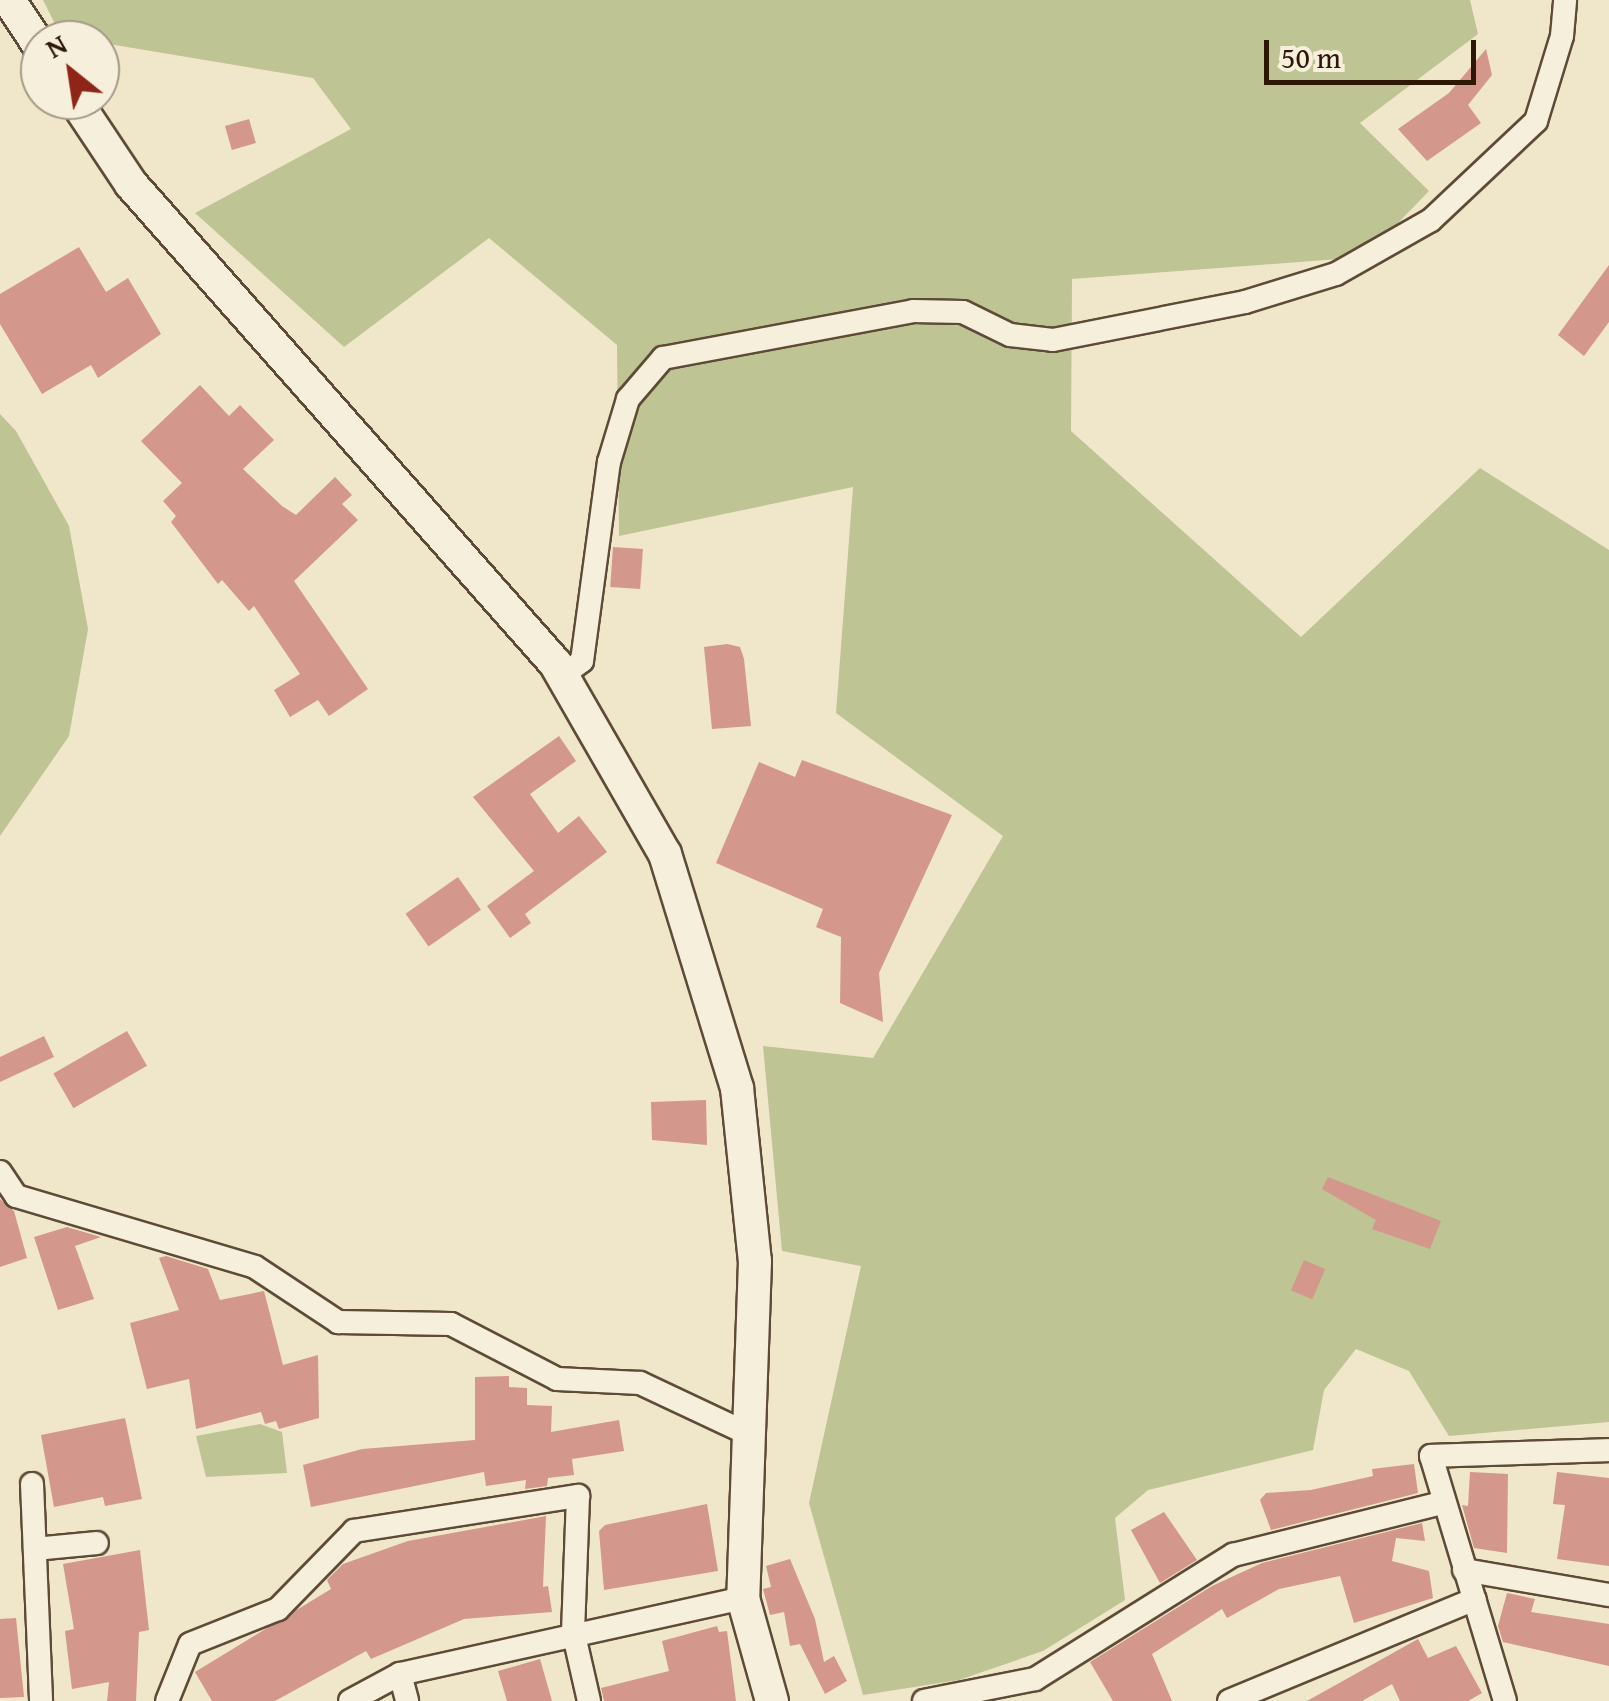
<!DOCTYPE html>
<style>
body{margin:0}
#map{position:relative;width:1609px;height:1701px;overflow:hidden;background:#f0e6c9;font-family:"Gentium Book Plus",serif}
div>[style]{position:absolute}
[style*='--x']{left:calc(var(--x)*1px);top:calc(var(--y)*1px);width:calc(var(--w)*1px);rotate:calc(var(--a)*1deg)}
.green>*{inset:0;background:#bec493}
.building>*{inset:0;background:#d3978c;transform-origin:0 0}
.roads{filter:drop-shadow(2px 0 #5e4b37) drop-shadow(-2px 0 #5e4b37) drop-shadow(0 2px #5e4b37) drop-shadow(0 -2px #5e4b37)}
.street>*{height:22px;margin:-11px;padding:0 11px;transform-origin:11px;border-radius:11px;background:#f5efdc}
.secondary>*{height:32px;margin:-16px;padding:0 16px;transform-origin:16px;border-radius:16px;background:#f5efdc}
span{translate:-50% -50%;white-space:nowrap;text-align:center;line-height:1.15;-webkit-text-stroke:10px #f5efdc;paint-order:stroke}
.north{position:absolute;left:20px;top:20px;width:100px;height:100px;box-sizing:border-box;background:#f5efdc;border:2px solid #a59986;border-radius:50%;rotate:330deg;font-size:28px;font-weight:700;line-height:40px;text-align:center;color:#2e1706}
.north::after{content:'';display:block;margin:auto;width:35px;height:45px;background:#8f2418;clip-path:polygon(50% 0,100% 100%,50% 72%,0 100%)}
.scale{position:absolute;left:1264px;top:40px;width:212px;height:45px;box-sizing:border-box;border:5px solid #2e1706;border-top:0;padding-left:12px;font-size:30px;line-height:35px;white-space:nowrap;color:#2e1706;-webkit-text-stroke:8px #f5efdc;paint-order:stroke}
</style>
<div id="map">
<div class="green">
<i style="clip-path:polygon(43px 0,1470px 0,1478px 34px,1360px 123px,1429px 191px,1365px 257px,1072px 279px,1071px 431px,1301px 637px,1480px 468px,1609px 550px,1609px 1422px,1449px 1436px,1409px 1371px,1356px 1349px,1324px 1390px,1313px 1450px,1148px 1490px,1115px 1518px,1125px 1600px,1043px 1651px,959px 1680px,863px 1695px,809px 1503px,861px 1266px,782px 1251px,763px 1046px,873px 1058px,1003px 836px,836px 713px,853px 487px,619px 536px,617px 345px,489px 238px,344px 347px,195px 213px,351px 129px,313px 78px,61px 36px)"></i>
<i style="clip-path:polygon(0 414px,16px 431px,69px 526px,88px 629px,69px 736px,0 836px)"></i>
<i style="clip-path:polygon(260px 1424px,282px 1432px,287px 1473px,206px 1477px,196px 1436px)"></i>
</div>
<div class="building">
<i style="clip-path:polygon(1486px 49px,1492px 75px,1468px 105px,1481px 123px,1427px 161px,1398px 129px,1449px 93px)"></i>
<i style="left:249px;top:119px;width:25px;height:25px;rotate:74deg"></i>
<i style="clip-path:polygon(79px 247px,106px 292px,128px 278px,161px 334px,98px 378px,91px 365px,42px 394px,0 324px,0 294px)"></i>
<i style="clip-path:polygon(1609px 265px,1609px 322px,1584px 356px,1558px 335px)"></i>
<i style="clip-path:polygon(200px 385px,229px 416px,240px 405px,274px 440px,243px 469px,282px 506px,296px 515px,335px 477px,352px 495px,342px 504px,358px 520px,294px 581px,368px 689px,329px 716px,318px 700px,290px 717px,274px 690px,300px 674px,254px 606px,249px 611px,222px 580px,218px 584px,171px 522px,176px 516px,163px 501px,182px 483px,141px 441px)"></i>
<i style="left:613px;top:547px;width:30px;height:40px;rotate:4deg"></i>
<i style="clip-path:polygon(727px 644px,740px 647px,744px 659px,751px 726px,712px 729px,704px 647px)"></i>
<i style="clip-path:polygon(559px 736px,576px 761px,530px 794px,558px 833px,579px 816px,607px 852px,525px 914px,531px 923px,510px 938px,487px 906px,534px 871px,473px 797px)"></i>
<i style="clip-path:polygon(802px 760px,952px 815px,879px 973px,883px 1022px,840px 1003px,841px 937px,816px 927px,823px 909px,716px 863px,759px 762px,795px 777px)"></i>
<i style="left:458px;top:877px;width:40px;height:64px;rotate:55deg"></i>
<i style="left:127px;top:1031px;width:40px;height:85px;rotate:60deg"></i>
<i style="clip-path:polygon(44px 1036px,54px 1057px,0 1082px,0 1057px)"></i>
<i style="clip-path:polygon(706px 1100px,707px 1145px,652px 1140px,651px 1102px)"></i>
<i style="clip-path:polygon(1328px 1177px,1441px 1221px,1430px 1249px,1372px 1229px,1376px 1220px,1322px 1189px)"></i>
<i style="clip-path:polygon(0 1199px,14px 1211px,27px 1258px,0 1267px)"></i>
<i style="clip-path:polygon(67px 1227px,101px 1237px,75px 1246px,94px 1299px,58px 1310px,34px 1237px)"></i>
<i style="clip-path:polygon(166px 1256px,208px 1269px,220px 1300px,264px 1291px,283px 1365px,318px 1355px,319px 1418px,279px 1429px,276px 1421px,265px 1424px,261px 1412px,196px 1429px,189px 1379px,147px 1389px,130px 1323px,179px 1310px,159px 1258px)"></i>
<i style="left:1304px;top:1260px;width:23px;height:33px;rotate:23deg"></i>
<i style="clip-path:polygon(509px 1376px,509px 1387px,527px 1388px,527px 1405px,552px 1406px,551px 1432px,619px 1420px,624px 1451px,572px 1459px,574px 1475px,548px 1478px,547px 1486px,525px 1489px,526px 1480px,486px 1486px,484px 1472px,311px 1507px,303px 1465px,362px 1449px,475px 1440px,475px 1377px)"></i>
<i style="clip-path:polygon(125px 1418px,142px 1499px,105px 1506px,103px 1497px,54px 1507px,41px 1435px)"></i>
<i style="clip-path:polygon(1414px 1464px,1418px 1493px,1271px 1530px,1260px 1500px,1266px 1493px,1311px 1490px,1373px 1476px,1372px 1469px)"></i>
<i style="clip-path:polygon(1470px 1472px,1508px 1474px,1507px 1553px,1474px 1548px,1462px 1505px,1468px 1506px)"></i>
<i style="clip-path:polygon(1557px 1472px,1609px 1478px,1609px 1566px,1557px 1559px,1565px 1505px,1553px 1504px)"></i>
<i style="clip-path:polygon(707px 1504px,718px 1571px,604px 1590px,599px 1531px,605px 1525px)"></i>
<i style="clip-path:polygon(1164px 1512px,1197px 1560px,1160px 1583px,1131px 1530px)"></i>
<i style="clip-path:polygon(546px 1516px,543px 1587px,548px 1586px,552px 1612px,464px 1619px,371px 1659px,366px 1651px,275px 1701px,212px 1701px,195px 1672px,331px 1589px,327px 1580px,343px 1564px,408px 1541px)"></i>
<i style="clip-path:polygon(1422px 1523px,1425px 1541px,1396px 1538px,1392px 1561px,1429px 1571px,1433px 1598px,1354px 1623px,1340px 1576px,1279px 1589px,1227px 1618px,1222px 1609px,1152px 1654px,1172px 1701px,1113px 1701px,1090px 1662px,1212px 1586px,1262px 1563px)"></i>
<i style="clip-path:polygon(140px 1550px,149px 1630px,139px 1632px,136px 1701px,107px 1701px,109px 1682px,72px 1689px,65px 1631px,74px 1629px,63px 1564px)"></i>
<i style="clip-path:polygon(790px 1559px,815px 1619px,824px 1662px,834px 1656px,847px 1681px,825px 1694px,800px 1644px,790px 1646px,784px 1612px,770px 1615px,763px 1589px,771px 1587px,766px 1566px)"></i>
<i style="clip-path:polygon(1507px 1593px,1535px 1599px,1531px 1612px,1609px 1624px,1609px 1666px,1503px 1642px,1498px 1626px)"></i>
<i style="clip-path:polygon(16px 1618px,24px 1697px,0 1698px,0 1619px)"></i>
<i style="clip-path:polygon(717px 1626px,719px 1632px,727px 1631px,736px 1701px,604px 1701px,601px 1688px,669px 1671px,662px 1641px)"></i>
<i style="clip-path:polygon(1418px 1639px,1428px 1658px,1456px 1646px,1482px 1693px,1468px 1701px,1400px 1701px,1392px 1684px,1362px 1701px,1307px 1701px)"></i>
<i style="clip-path:polygon(540px 1659px,552px 1701px,507px 1701px,498px 1671px)"></i>
</div>
<div class="roads">
<div class="street">
<i style="--x:562;--y:676;--w:25;--a:-37"></i>
<i style="--x:582;--y:661;--w:201;--a:-82.3"></i>
<i style="--x:609;--y:462;--w:66;--a:-73.2"></i>
<i style="--x:628;--y:399;--w:54;--a:-49.5"></i>
<i style="--x:663;--y:358;--w:254;--a:-10.6"></i>
<i style="--x:913;--y:311;--w:50;--a:1.1"></i>
<i style="--x:963;--y:312;--w:52;--a:26.1"></i>
<i style="--x:1010;--y:335;--w:43;--a:6.6"></i>
<i style="--x:1053;--y:340;--w:196;--a:-11.2"></i>
<i style="--x:1245;--y:302;--w:95;--a:-17.1"></i>
<i style="--x:1336;--y:274;--w:109;--a:-29.6"></i>
<i style="--x:1431;--y:220;--w:144;--a:-43.3"></i>
<i style="--x:1536;--y:121;--w:89;--a:-73"></i>
<i style="--x:1562;--y:36;--w:36;--a:-85"></i>
<i style="--x:0;--y:1172;--w:29;--a:56"></i>
<i style="--x:16;--y:1196;--w:249;--a:16.5"></i>
<i style="--x:255;--y:1267;--w:100;--a:33.5"></i>
<i style="--x:338;--y:1322;--w:113;--a:1"></i>
<i style="--x:451;--y:1324;--w:119;--a:27.4"></i>
<i style="--x:557;--y:1379;--w:83;--a:2.8"></i>
<i style="--x:640;--y:1383;--w:115;--a:25.2"></i>
<i style="--x:32;--y:1484;--w:217;--a:87.6"></i>
<i style="--x:35;--y:1549;--w:62;--a:-5.5"></i>
<i style="--x:1464;--y:1570;--w:147;--a:9.8"></i>
<i style="--x:400;--y:1674;--w:28;--a:75"></i>
<i style="--x:167;--y:1701;--w:61;--a:-68"></i>
<i style="--x:190;--y:1644;--w:95;--a:-21.7"></i>
<i style="--x:278;--y:1609;--w:109;--a:-45.7"></i>
<i style="--x:354;--y:1531;--w:227;--a:-8.9"></i>
<i style="--x:578;--y:1496;--w:135;--a:92.1"></i>
<i style="--x:573;--y:1631;--w:72;--a:77.1"></i>
<i style="--x:350;--y:1701;--w:57;--a:-28.4"></i>
<i style="--x:400;--y:1674;--w:351;--a:-12.5"></i>
<i style="--x:924;--y:1701;--w:113;--a:-11.2"></i>
<i style="--x:1035;--y:1679;--w:234;--a:-32.1"></i>
<i style="--x:1233;--y:1555;--w:215;--a:-14"></i>
<i style="--x:1229;--y:1701;--w:266;--a:-22.5"></i>
<i style="--x:1505;--y:1701;--w:256;--a:-106.8"></i>
<i style="--x:1431;--y:1456;--w:178;--a:-1.9"></i>
</div>
<div class="secondary">
<i style="--x:9;--y:0;--w:56;--a:56.6"></i>
<i style="--x:75;--y:100;--w:101;--a:56.3"></i>
<i style="--x:131;--y:184;--w:640;--a:48.49"></i>
<i style="--x:555;--y:663;--w:220;--a:60.1"></i>
<i style="--x:665;--y:854;--w:245;--a:72.9"></i>
<i style="--x:737;--y:1088;--w:174;--a:84.1"></i>
<i style="--x:755;--y:1261;--w:337;--a:92"></i>
<i style="--x:743;--y:1598;--w:107;--a:74.3"></i>
</div>
</div>
<div class="north">N</div>
<div class="scale">50 m</div>
</div>
